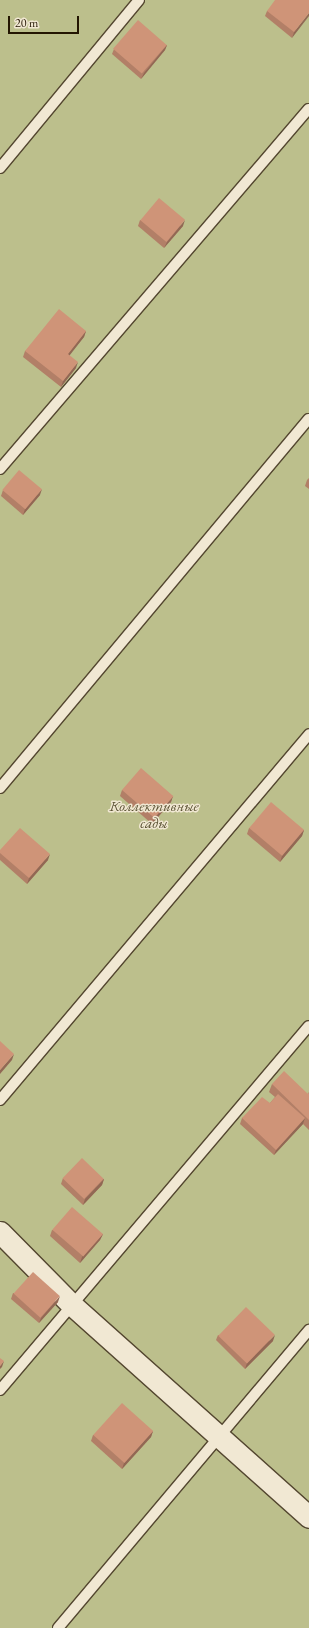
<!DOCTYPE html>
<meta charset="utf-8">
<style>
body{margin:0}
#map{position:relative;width:309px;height:1628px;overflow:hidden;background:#e9dcbb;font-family:"EB Garamond",serif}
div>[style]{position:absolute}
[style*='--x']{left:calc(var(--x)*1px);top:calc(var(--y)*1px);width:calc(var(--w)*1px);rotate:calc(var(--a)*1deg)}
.green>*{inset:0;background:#bcbf8c;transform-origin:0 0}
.roads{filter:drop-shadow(1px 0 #544730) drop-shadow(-1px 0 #544730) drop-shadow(0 1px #544730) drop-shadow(0 -1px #544730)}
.lane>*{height:10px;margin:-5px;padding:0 5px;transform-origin:5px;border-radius:5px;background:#f1e8d3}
.street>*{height:21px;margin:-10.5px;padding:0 10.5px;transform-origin:10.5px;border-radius:10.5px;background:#f1e8d3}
.wall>*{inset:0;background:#b27f67}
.shaded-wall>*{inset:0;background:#916854}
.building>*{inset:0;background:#cf9478;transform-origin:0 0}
span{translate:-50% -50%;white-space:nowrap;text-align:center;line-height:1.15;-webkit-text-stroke:3px #f1e8d3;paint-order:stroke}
.park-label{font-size:15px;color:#595032;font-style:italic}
.scale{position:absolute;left:8px;top:16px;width:71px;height:18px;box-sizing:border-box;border:2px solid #231502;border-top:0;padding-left:5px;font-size:12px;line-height:14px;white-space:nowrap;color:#231502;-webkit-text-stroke:3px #f1e8d3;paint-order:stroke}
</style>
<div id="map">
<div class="green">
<i style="left:0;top:0;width:309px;height:1628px"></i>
</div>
<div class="roads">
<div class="lane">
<i style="--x:0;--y:168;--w:218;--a:-50.4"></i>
<i style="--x:0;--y:469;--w:474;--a:-49.4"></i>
<i style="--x:0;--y:788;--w:481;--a:-50.1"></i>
<i style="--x:0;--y:1100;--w:479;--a:-49.8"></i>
<i style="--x:0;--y:1390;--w:477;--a:-49.7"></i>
<i style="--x:58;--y:1628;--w:390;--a:-49.9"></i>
</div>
<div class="street">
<i style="--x:0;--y:1232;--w:103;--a:45.4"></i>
<i style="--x:72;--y:1305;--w:318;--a:41.8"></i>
</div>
</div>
<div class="wall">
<i style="clip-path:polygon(309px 0,292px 38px,265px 16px,267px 11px)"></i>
<i style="clip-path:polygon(167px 45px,165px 50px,141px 79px,112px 54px,114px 49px)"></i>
<i style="clip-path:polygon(140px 220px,183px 226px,164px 248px,138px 226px)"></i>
<i style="clip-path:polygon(86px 331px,84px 337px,69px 355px,76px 368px,61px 387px,23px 357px,25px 351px)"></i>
<i style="clip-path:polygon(309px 478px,309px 489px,305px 486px,307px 480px)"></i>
<i style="clip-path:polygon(3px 490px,40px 495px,23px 515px,1px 496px)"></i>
<i style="clip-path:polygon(122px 790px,173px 796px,171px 802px,152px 824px,120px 796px)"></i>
<i style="clip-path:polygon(249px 828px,304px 830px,302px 836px,280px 862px,247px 834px)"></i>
<i style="clip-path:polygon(0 850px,48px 860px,27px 884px,0 860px)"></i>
<i style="clip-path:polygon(272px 1084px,308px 1094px,309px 1092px,309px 1130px,303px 1124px,274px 1155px,240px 1124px,242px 1118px,270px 1103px,275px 1097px,269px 1092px)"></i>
<i style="clip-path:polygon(63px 1178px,104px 1179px,102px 1185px,83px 1205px,61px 1184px)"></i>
<i style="clip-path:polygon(52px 1230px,103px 1234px,100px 1240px,80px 1263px,50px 1236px)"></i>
<i style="clip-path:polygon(13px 1293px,58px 1302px,39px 1323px,11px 1299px)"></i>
<i style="clip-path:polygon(218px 1335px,273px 1341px,245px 1369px,216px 1340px)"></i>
<i style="clip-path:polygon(153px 1431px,151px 1437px,122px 1469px,91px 1441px,93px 1435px)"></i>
</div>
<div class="shaded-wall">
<i style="clip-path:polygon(309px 13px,309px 16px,292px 38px,294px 32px)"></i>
<i style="clip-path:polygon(167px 45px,165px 50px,141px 79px,144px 73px)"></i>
<i style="clip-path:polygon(185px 220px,183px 226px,164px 248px,167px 242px)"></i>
<i style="clip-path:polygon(86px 331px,84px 337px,66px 360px,68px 354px)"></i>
<i style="clip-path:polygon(78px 362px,76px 368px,61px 387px,63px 381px)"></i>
<i style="clip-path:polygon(42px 489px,40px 495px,23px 515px,25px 509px)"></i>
<i style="clip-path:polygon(173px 796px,171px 802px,152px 824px,154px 818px)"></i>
<i style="clip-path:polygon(304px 830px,302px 836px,280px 862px,282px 856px)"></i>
<i style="clip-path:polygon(50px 854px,48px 860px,27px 884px,29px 878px)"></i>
<i style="clip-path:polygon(14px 1054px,12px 1060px,0 1074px,0 1070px)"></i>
<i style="clip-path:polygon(305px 1118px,303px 1124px,274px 1155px,276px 1150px)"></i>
<i style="clip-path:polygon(104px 1179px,102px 1185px,83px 1205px,85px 1199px)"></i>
<i style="clip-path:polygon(103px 1234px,100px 1240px,80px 1263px,82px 1257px)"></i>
<i style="clip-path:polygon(60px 1296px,58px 1302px,39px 1323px,41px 1318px)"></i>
<i style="clip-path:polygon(275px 1335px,273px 1341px,245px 1369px,247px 1363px)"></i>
<i style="clip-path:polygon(4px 1361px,2px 1367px,0 1369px,0 1366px)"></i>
<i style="clip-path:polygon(153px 1431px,151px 1437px,122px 1469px,124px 1463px)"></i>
</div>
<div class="building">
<i style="clip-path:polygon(275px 0,309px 0,309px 13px,294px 32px,267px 11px)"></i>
<i style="left:138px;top:20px;width:38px;height:38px;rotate:41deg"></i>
<i style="left:159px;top:198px;width:34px;height:29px;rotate:40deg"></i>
<i style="clip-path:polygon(59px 309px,86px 331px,68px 354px,78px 362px,63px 381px,25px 351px)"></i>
<i style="left:19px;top:470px;width:30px;height:26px;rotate:40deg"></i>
<i style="left:141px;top:768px;width:43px;height:29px;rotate:41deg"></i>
<i style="left:271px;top:802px;width:43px;height:34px;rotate:40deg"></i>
<i style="clip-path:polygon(20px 828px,50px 854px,29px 878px,0 853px,0 850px)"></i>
<i style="clip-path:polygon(0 1041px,14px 1054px,0 1070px)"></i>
<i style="clip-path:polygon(284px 1071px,308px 1094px,309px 1092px,309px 1120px,272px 1084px)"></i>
<i style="clip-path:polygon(278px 1094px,305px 1118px,276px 1150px,242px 1118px,262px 1097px,270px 1103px)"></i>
<i style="left:82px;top:1158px;width:30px;height:28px;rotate:44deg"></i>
<i style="left:72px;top:1207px;width:41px;height:30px;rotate:41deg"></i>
<i style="left:33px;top:1272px;width:36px;height:29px;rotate:42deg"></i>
<i style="left:246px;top:1307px;width:40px;height:40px;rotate:44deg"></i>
<i style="clip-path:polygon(0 1358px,4px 1361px,0 1366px)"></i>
<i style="left:122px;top:1403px;width:42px;height:43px;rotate:42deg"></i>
</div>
<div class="park-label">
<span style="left:154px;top:814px">Коллективные<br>сады</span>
</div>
<div class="scale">20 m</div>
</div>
